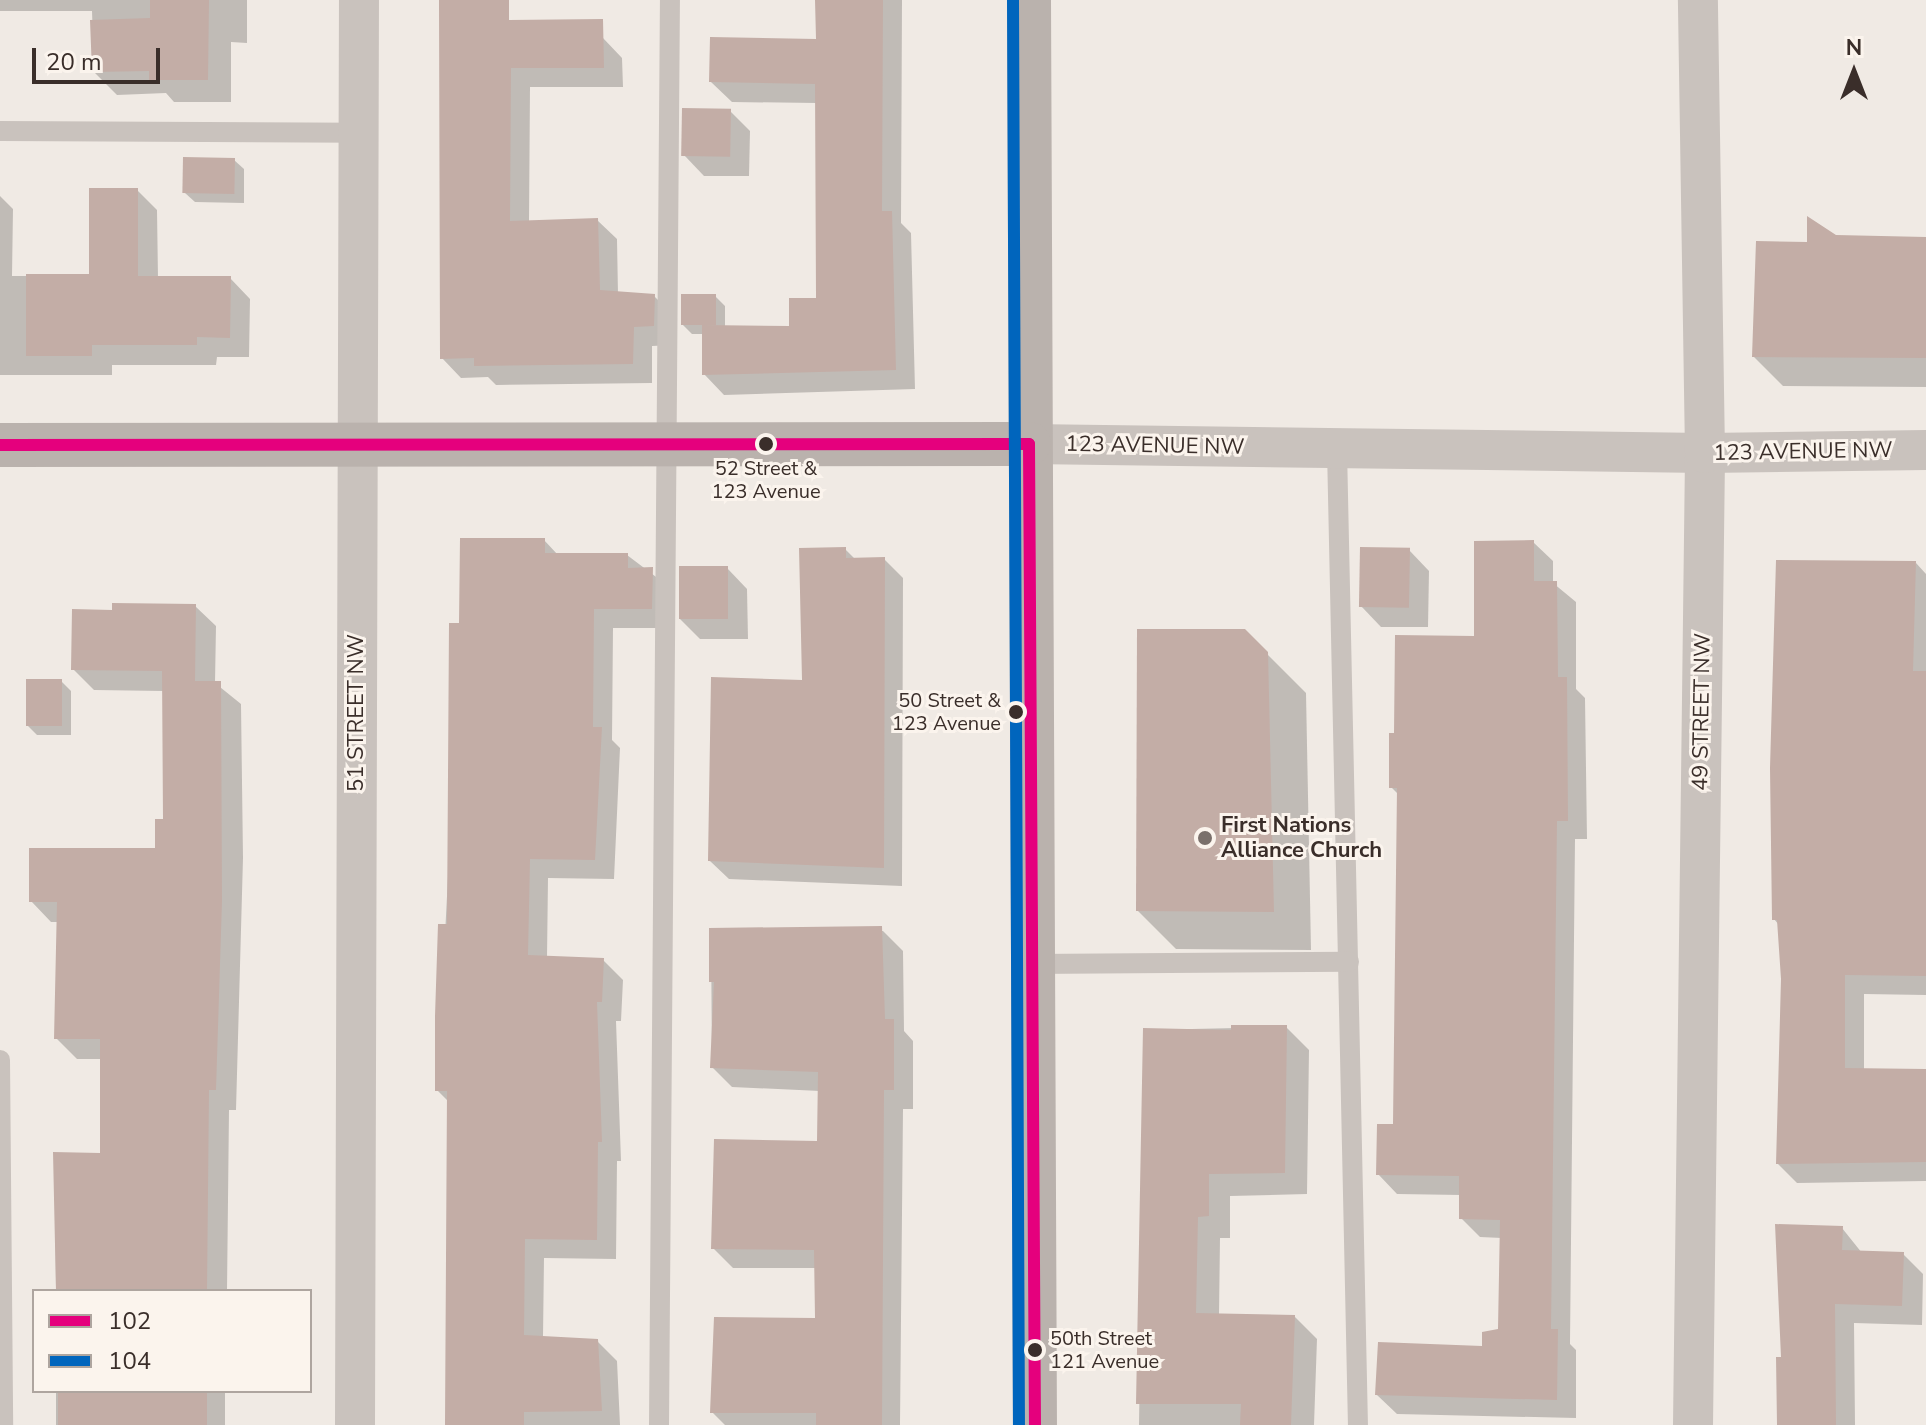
<!DOCTYPE html>
<style>
body{margin:0}
#map{position:relative;width:1926px;height:1425px;overflow:hidden;background:#f0eae4;font-family:"Nunito Sans",sans-serif}
div>[style]{position:absolute}
[style*='--x']{left:calc(var(--x)*1px);top:calc(var(--y)*1px);width:calc(var(--w)*1px);rotate:calc(var(--a)*1deg)}
.shadow>*{inset:0;background:#0003;transform-origin:0 0}
.building>*{inset:0;background:#c3ada6;transform-origin:0 0}
.lane>*{height:20px;margin:-10px;padding:0 10px;transform-origin:10px;border-radius:10px;background:#c9c2bd}
.street>*{height:40px;margin:-20px;padding:0 20px;transform-origin:20px;border-radius:20px;background:#c9c2bd}
.secondary>*{height:44px;margin:-22px;padding:0 22px;transform-origin:22px;border-radius:22px;background:#bab2ad}
.bus-1>*{height:12px;margin:-6px;padding:0 6px;transform-origin:6px;border-radius:6px;background:#e5007d}
.bus-2>*{height:12px;margin:-6px;padding:0 6px;transform-origin:6px;border-radius:6px;background:#0065bd}
.dots>*{width:22px;height:22px;translate:-50% -50%;box-sizing:border-box;border:4px solid #fbf4ed;border-radius:50%}
span{translate:-50% -50%;white-space:nowrap;text-align:center;line-height:1.15;-webkit-text-stroke:6px #fbf4ed;paint-order:stroke}
.bus-label{font-size:20px;color:#3a2e2a}
.right{translate:-100% -50%;text-align:right}
.left{translate:0 -50%;text-align:left}
.street-label{font-size:22px;color:#3a2e2a}
.poi-label{font-size:22px;color:#3a2e2a;font-weight:700}
.legend{position:absolute;left:32px;top:1289px;width:280px;height:104px;box-sizing:border-box;background:#fbf4ed;border:2px solid #aea59f;margin:0;padding:10px 14px;list-style:none;font-size:24px;color:#3a2e2a}
.legend li{display:flex;align-items:center;gap:16px;height:40px}
.legend b{width:40px;border:2px solid #aea59f}
.north{position:absolute;left:1814px;top:32px;width:80px;height:80px;-webkit-text-stroke:6px #fbf4ed;paint-order:stroke;rotate:0deg;font-size:22px;font-weight:700;line-height:32px;text-align:center;color:#3a2e2a}
.north::after{content:'';display:block;margin:auto;width:28px;height:36px;background:#3a2e2a;clip-path:polygon(50% 0,100% 100%,50% 72%,0 100%)}
.scale{position:absolute;left:32px;top:48px;width:128px;height:36px;box-sizing:border-box;border:4px solid #3a2e2a;border-top:0;padding-left:10px;font-size:24px;line-height:28px;white-space:nowrap;color:#3a2e2a;-webkit-text-stroke:6px #fbf4ed;paint-order:stroke}
</style>
<div id="map">
<div class="shadow">
<i style="clip-path:polygon(0 0,247px 0,247px 43px,231px 42px,231px 102px,174px 102px,166px 93px,117px 95px,94px 72px,92px 11px,0 11px)"></i>
<i style="clip-path:polygon(441px 0,496px 0,496px 36px,603px 38px,622px 58px,623px 87px,530px 87px,529px 222px,597px 220px,617px 239px,618px 294px,654px 296px,674px 316px,673px 345px,652px 346px,652px 383px,496px 385px,488px 377px,461px 378px,442px 358px)"></i>
<i style="clip-path:polygon(829px 0,902px 0,901px 223px,911px 233px,915px 389px,724px 395px,704px 374px,704px 334px,692px 334px,682px 324px,715px 296px,725px 306px,725px 327px,791px 328px,818px 300px,817px 103px,732px 102px,711px 82px,818px 41px)"></i>
<i style="clip-path:polygon(730px 111px,750px 131px,749px 176px,704px 176px,684px 155px)"></i>
<i style="clip-path:polygon(234px 160px,244px 169px,244px 203px,195px 202px,185px 193px)"></i>
<i style="clip-path:polygon(137px 190px,157px 210px,158px 278px,230px 278px,250px 299px,249px 357px,217px 357px,216px 365px,112px 365px,112px 375px,0 375px,0 196px,13px 209px,12px 276px,91px 276px)"></i>
<i style="clip-path:polygon(1836px 237px,1926px 238px,1926px 387px,1783px 386px,1754px 357px,1809px 244px)"></i>
<i style="clip-path:polygon(544px 540px,558px 555px,627px 555px,672px 589px,671px 628px,613px 628px,612px 740px,620px 748px,614px 879px,548px 878px,547px 958px,603px 960px,623px 980px,621px 1021px,616px 1021px,621px 1161px,617px 1161px,616px 1259px,544px 1258px,543px 1338px,597px 1341px,617px 1361px,620px 1425px,447px 1425px,449px 1102px,437px 1090px,461px 625px)"></i>
<i style="clip-path:polygon(1533px 542px,1553px 561px,1553px 583px,1576px 602px,1576px 689px,1585px 698px,1587px 839px,1575px 839px,1570px 1344px,1576px 1350px,1576px 1418px,1397px 1414px,1377px 1395px,1484px 1348px,1500px 1331px,1502px 1238px,1480px 1237px,1461px 1218px,1461px 1195px,1397px 1194px,1378px 1174px,1395px 1126px,1399px 795px,1391px 787px,1396px 735px,1476px 638px)"></i>
<i style="clip-path:polygon(845px 549px,856px 560px,884px 559px,903px 578px,902px 886px,729px 879px,710px 861px,804px 682px)"></i>
<i style="clip-path:polygon(1409px 550px,1429px 571px,1428px 627px,1381px 627px,1361px 606px)"></i>
<i style="clip-path:polygon(1916px 563px,1926px 574px,1926px 995px,1864px 994px,1864px 1070px,1926px 1071px,1926px 1181px,1797px 1183px,1778px 1164px,1783px 979px,1779px 925px,1774px 919px)"></i>
<i style="clip-path:polygon(727px 568px,747px 589px,748px 639px,700px 639px,680px 619px)"></i>
<i style="clip-path:polygon(195px 606px,216px 626px,215px 683px,241px 704px,243px 858px,236px 1110px,229px 1110px,227px 1291px,56px 1291px,55px 1154px,102px 1155px,102px 1059px,77px 1059px,56px 1038px,58px 922px,51px 922px,31px 901px,157px 850px,165px 821px,164px 691px,94px 690px,73px 669px,114px 612px)"></i>
<i style="clip-path:polygon(1244px 631px,1306px 693px,1311px 950px,1176px 949px,1138px 911px)"></i>
<i style="clip-path:polygon(61px 681px,71px 691px,71px 735px,37px 735px,27px 725px)"></i>
<i style="clip-path:polygon(711px 930px,883px 931px,903px 951px,904px 1031px,913px 1041px,913px 1109px,903px 1109px,900px 1425px,725px 1425px,712px 1412px,817px 1320px,816px 1268px,733px 1268px,713px 1248px,819px 1143px,820px 1091px,732px 1087px,712px 1067px)"></i>
<i style="clip-path:polygon(1286px 1027px,1309px 1050px,1307px 1194px,1230px 1196px,1230px 1238px,1220px 1238px,1219px 1316px,1294px 1316px,1317px 1339px,1314px 1425px,1139px 1425px,1145px 1030px)"></i>
<i style="clip-path:polygon(1842px 1228px,1862px 1253px,1903px 1254px,1923px 1274px,1922px 1325px,1854px 1323px,1855px 1425px,1778px 1425px,1784px 1359px)"></i>
<i style="left:56px;top:1391px;width:169px;height:34px"></i>
</div>
<div class="building">
<i style="clip-path:polygon(150px 0,209px 0,208px 80px,149px 80px,149px 71px,92px 72px,90px 20px,150px 18px)"></i>
<i style="clip-path:polygon(439px 0,509px 0,509px 20px,603px 19px,604px 68px,511px 68px,510px 221px,598px 218px,600px 290px,655px 294px,654px 326px,634px 327px,633px 364px,474px 366px,474px 358px,440px 359px)"></i>
<i style="clip-path:polygon(815px 0,883px 0,882px 211px,892px 211px,896px 370px,702px 375px,702px 325px,789px 326px,789px 298px,816px 298px,815px 84px,709px 82px,710px 37px,816px 39px)"></i>
<i style="left:682px;top:108px;width:49px;height:48px;rotate:1deg"></i>
<i style="left:183px;top:157px;width:52px;height:36px;rotate:1deg"></i>
<i style="clip-path:polygon(89px 188px,138px 188px,138px 276px,231px 276px,230px 338px,197px 337px,197px 345px,92px 345px,92px 356px,26px 356px,26px 274px,89px 274px)"></i>
<i style="clip-path:polygon(1807px 216px,1836px 235px,1926px 237px,1926px 358px,1752px 357px,1756px 241px,1807px 242px)"></i>
<i style="left:681px;top:294px;width:35px;height:31px"></i>
<i style="clip-path:polygon(460px 538px,545px 538px,545px 553px,628px 553px,628px 568px,653px 567px,652px 609px,594px 609px,593px 727px,602px 727px,595px 860px,530px 859px,528px 955px,604px 958px,602px 1002px,597px 1002px,602px 1142px,598px 1142px,597px 1240px,525px 1239px,524px 1335px,598px 1339px,602px 1411px,524px 1412px,524px 1425px,445px 1425px,447px 1091px,435px 1091px,435px 1016px,438px 924px,447px 924px,449px 623px,459px 623px)"></i>
<i style="clip-path:polygon(1534px 540px,1534px 581px,1557px 581px,1558px 677px,1567px 677px,1568px 821px,1557px 821px,1551px 1329px,1558px 1329px,1557px 1400px,1375px 1395px,1378px 1342px,1482px 1346px,1482px 1332px,1498px 1329px,1500px 1220px,1459px 1219px,1459px 1176px,1376px 1175px,1377px 1124px,1393px 1124px,1397px 788px,1389px 788px,1389px 733px,1394px 733px,1395px 635px,1474px 636px,1474px 541px)"></i>
<i style="clip-path:polygon(846px 547px,846px 558px,885px 557px,884px 868px,708px 861px,711px 677px,802px 680px,799px 548px)"></i>
<i style="left:1360px;top:547px;width:50px;height:60px;rotate:1deg"></i>
<i style="clip-path:polygon(1776px 560px,1916px 561px,1913px 671px,1926px 671px,1926px 976px,1845px 975px,1845px 1068px,1926px 1069px,1926px 1162px,1776px 1164px,1781px 979px,1777px 920px,1772px 920px,1770px 768px)"></i>
<i style="left:728px;top:566px;width:53px;height:49px;rotate:90deg"></i>
<i style="clip-path:polygon(112px 603px,196px 604px,195px 681px,221px 681px,222px 901px,216px 1090px,209px 1090px,207px 1291px,56px 1291px,53px 1152px,100px 1153px,100px 1039px,54px 1039px,57px 902px,29px 902px,29px 848px,155px 848px,155px 819px,163px 819px,162px 671px,71px 670px,72px 609px,112px 610px)"></i>
<i style="clip-path:polygon(1137px 629px,1245px 629px,1268px 652px,1274px 912px,1136px 911px)"></i>
<i style="left:26px;top:679px;width:36px;height:47px"></i>
<i style="clip-path:polygon(882px 926px,885px 1019px,894px 1019px,894px 1090px,884px 1090px,882px 1425px,816px 1425px,816px 1413px,710px 1413px,714px 1317px,815px 1318px,814px 1250px,711px 1249px,714px 1139px,817px 1141px,818px 1072px,710px 1068px,714px 982px,709px 982px,709px 928px)"></i>
<i style="clip-path:polygon(1231px 1025px,1287px 1025px,1285px 1173px,1209px 1174px,1209px 1216px,1198px 1217px,1196px 1313px,1295px 1315px,1291px 1425px,1240px 1425px,1241px 1404px,1136px 1404px,1143px 1028px,1231px 1030px)"></i>
<i style="clip-path:polygon(1775px 1224px,1843px 1226px,1842px 1250px,1904px 1252px,1902px 1306px,1835px 1304px,1836px 1425px,1777px 1425px,1776px 1357px,1781px 1357px)"></i>
<i style="left:58px;top:1391px;width:149px;height:34px"></i>
</div>
<div class="lane">
<i style="--x:0;--y:131;--w:358;--a:0.3"></i>
<i style="--x:1337;--y:449;--w:976;--a:88.77"></i>
<i style="--x:1032;--y:964;--w:317;--a:-0.4"></i>
<i style="--x:0;--y:1060;--w:365;--a:89.5"></i>
<i style="--x:659;--y:1425;--w:1425;--a:-89.56"></i>
</div>
<div class="street">
<i style="--x:1029;--y:444;--w:676;--a:0.76"></i>
<i style="--x:1705;--y:453;--w:221;--a:-0.8"></i>
<i style="--x:355;--y:1425;--w:1425;--a:-89.84"></i>
<i style="--x:1693;--y:1425;--w:972;--a:-89.29"></i>
<i style="--x:1705;--y:453;--w:453;--a:-90.9"></i>
</div>
<div class="secondary">
<i style="--x:1029;--y:0;--w:1425;--a:89.76"></i>
<i style="--x:0;--y:445;--w:1029;--a:-0.06"></i>
</div>
<div class="bus-1">
<i style="--x:1029;--y:444;--w:981;--a:89.65"></i>
<i style="--x:0;--y:445;--w:1029;--a:-0.06"></i>
</div>
<div class="bus-2">
<i style="--x:1013;--y:0;--w:1425;--a:89.76"></i>
</div>
<div class="dots">
<i style="left:766px;top:444px;background:#3a2e2a"></i>
<i style="left:1016px;top:712px;background:#3a2e2a"></i>
<i style="left:1205px;top:838px;background:#7a706b"></i>
<i style="left:1035px;top:1350px;background:#3a2e2a"></i>
</div>
<div class="bus-label">
<span style="left:766px;top:480px">52 Street &amp;<br>123 Avenue</span>
<span class="right" style="left:1001px;top:712px">50 Street &amp;<br>123 Avenue</span>
<span class="left" style="left:1050px;top:1350px">50th Street<br>121 Avenue</span>
</div>
<div class="street-label">
<span style="left:1155px;top:446px;rotate:1deg">123 AVENUE NW</span>
<span style="left:1803px;top:452px;rotate:-1deg">123 AVENUE NW</span>
<span style="left:1702px;top:712px;rotate:-89deg">49 STREET NW</span>
<span style="left:357px;top:713px;rotate:-90deg">51 STREET NW</span>
</div>
<div class="poi-label">
<span class="left" style="left:1221px;top:838px">First Nations<br>Alliance Church</span>
</div>
<ul class="legend">
<li><b style="height:10px;background:#e5007d"></b>102</li>
<li><b style="height:10px;background:#0065bd"></b>104</li>
</ul>
<div class="north">N</div>
<div class="scale">20 m</div>
</div>
